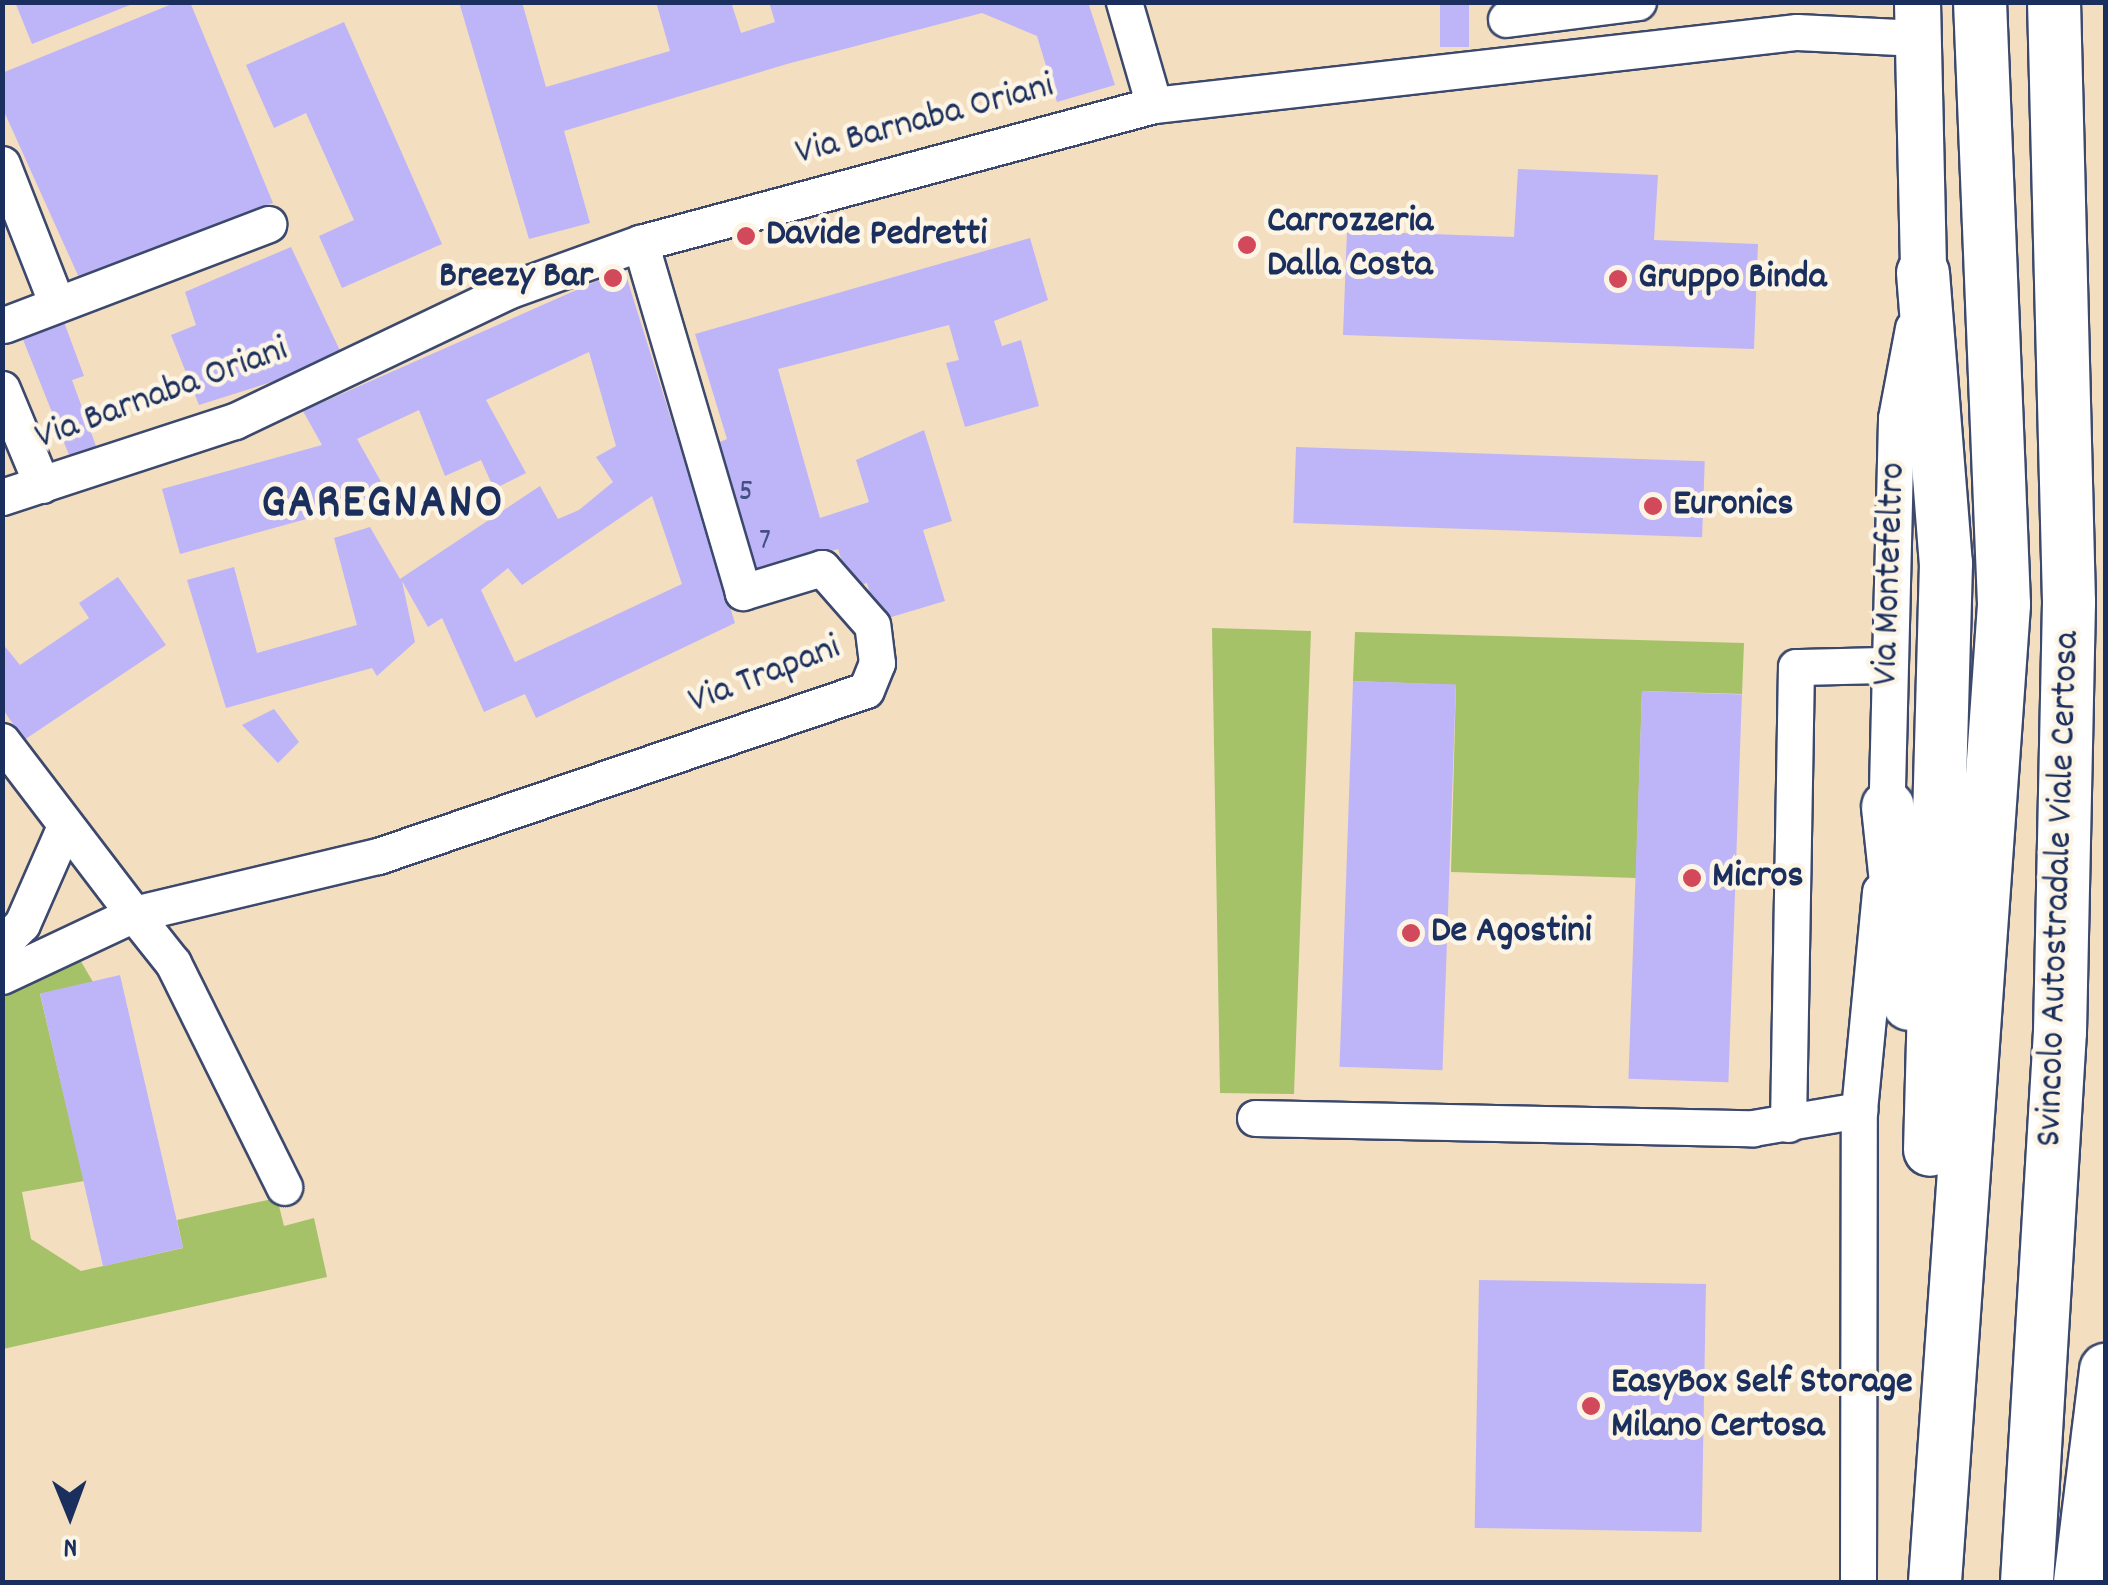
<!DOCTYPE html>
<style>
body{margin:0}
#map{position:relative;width:2108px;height:1585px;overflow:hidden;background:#f4dec0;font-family:Dekko,sans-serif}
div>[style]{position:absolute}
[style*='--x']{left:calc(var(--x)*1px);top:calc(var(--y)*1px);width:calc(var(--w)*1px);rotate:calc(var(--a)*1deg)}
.green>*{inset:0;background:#a6c269}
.building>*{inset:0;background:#beb4f8;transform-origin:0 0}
.roads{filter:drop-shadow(2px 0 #3c496d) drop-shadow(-2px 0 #3c496d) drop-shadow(0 2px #3c496d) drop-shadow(0 -2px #3c496d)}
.minor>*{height:35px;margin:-17.5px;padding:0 17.5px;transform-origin:17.5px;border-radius:17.5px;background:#fff}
.major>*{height:45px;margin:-22.5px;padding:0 22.5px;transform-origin:22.5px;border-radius:22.5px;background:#fff}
.highway>*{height:52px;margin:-26px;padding:0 26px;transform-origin:26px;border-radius:26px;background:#fff}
.dots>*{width:28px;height:28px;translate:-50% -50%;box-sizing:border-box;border:5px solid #fcf5e5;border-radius:50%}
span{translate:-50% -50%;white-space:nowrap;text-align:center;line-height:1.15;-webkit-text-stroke:9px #fcf5e5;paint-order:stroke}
.number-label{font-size:32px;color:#445084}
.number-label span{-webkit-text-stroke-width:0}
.street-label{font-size:38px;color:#1b2f5e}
.poi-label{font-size:38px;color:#1b2f5e;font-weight:700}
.left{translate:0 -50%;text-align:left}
.right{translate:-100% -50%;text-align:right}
.district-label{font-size:48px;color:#1b2f5e;font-weight:700;letter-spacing:2.5px}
.frame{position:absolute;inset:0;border:5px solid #1b2f5e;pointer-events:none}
.north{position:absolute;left:20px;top:1465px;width:100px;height:100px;-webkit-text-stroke:8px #fcf5e5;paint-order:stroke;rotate:179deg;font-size:28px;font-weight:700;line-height:40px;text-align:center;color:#1b2f5e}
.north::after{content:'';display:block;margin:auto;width:35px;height:45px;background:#1b2f5e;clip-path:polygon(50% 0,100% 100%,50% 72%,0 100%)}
</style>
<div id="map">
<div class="green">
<i style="clip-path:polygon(1212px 628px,1311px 631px,1294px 1094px,1220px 1093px)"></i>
<i style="clip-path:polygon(1355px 632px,1744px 643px,1742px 694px,1642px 691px,1636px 878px,1451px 872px,1456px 685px,1353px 681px)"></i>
<i style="clip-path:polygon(79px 958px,93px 982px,40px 994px,84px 1181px,22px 1192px,31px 1239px,81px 1271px,183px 1248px,177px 1220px,277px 1198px,284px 1226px,314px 1218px,327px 1277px,3px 1349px,3px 989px)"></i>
</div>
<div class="building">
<i style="clip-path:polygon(15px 2px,135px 2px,135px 3px,32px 44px)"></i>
<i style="clip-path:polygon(177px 2px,190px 2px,273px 203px,81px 282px,2px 107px,2px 73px)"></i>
<i style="clip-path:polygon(459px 2px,522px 2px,546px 87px,670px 51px,656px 2px,731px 2px,741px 33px,775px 22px,769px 2px,1088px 2px,1115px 85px,1057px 102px,1037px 36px,982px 13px,787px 64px,564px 131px,590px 223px,529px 239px)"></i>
<i style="left:1440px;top:2px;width:29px;height:45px"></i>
<i style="clip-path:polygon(344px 22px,442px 244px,342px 288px,319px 236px,354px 220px,306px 113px,274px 128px,246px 65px)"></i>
<i style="clip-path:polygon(1518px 169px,1658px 175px,1654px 240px,1758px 244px,1754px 349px,1343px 335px,1347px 231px,1514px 237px)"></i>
<i style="clip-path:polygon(1030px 238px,1048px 300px,994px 321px,1002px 346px,1021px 340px,1039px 406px,965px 427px,946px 363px,959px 360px,949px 325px,778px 369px,820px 518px,869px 502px,856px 460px,924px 430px,952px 521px,923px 530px,945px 601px,878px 621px,867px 583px,850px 588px,838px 549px,751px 576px,712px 445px,727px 439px,695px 334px)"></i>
<i style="clip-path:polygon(291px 247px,344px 359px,199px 405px,171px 335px,196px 325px,185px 292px)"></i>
<i style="clip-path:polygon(evenodd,624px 269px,735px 623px,536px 718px,525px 694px,484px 712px,442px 618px,428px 627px,402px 581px,415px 642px,377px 676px,372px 668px,226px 708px,187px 580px,234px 567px,257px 653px,357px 625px,334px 538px,370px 527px,400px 579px,540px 486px,558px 519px,579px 510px,613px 482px,596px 457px,616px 446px,589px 352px,486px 400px,526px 473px,494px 489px,481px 460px,445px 476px,419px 410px,357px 439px,384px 487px,357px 505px,180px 554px,162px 489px,322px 445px,303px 411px,624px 269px,652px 496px,682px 584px,515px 662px,481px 590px,508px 568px,522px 585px,652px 496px)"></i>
<i style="clip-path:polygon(64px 322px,84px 376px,72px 380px,96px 446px,69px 455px,22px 337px)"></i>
<i style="left:1296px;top:447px;width:409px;height:76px;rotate:2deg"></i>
<i style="clip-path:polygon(118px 577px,166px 645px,24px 740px,2px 708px,2px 643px,20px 665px,89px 618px,79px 603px)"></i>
<i style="left:1353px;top:681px;width:103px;height:386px;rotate:2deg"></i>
<i style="left:1642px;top:691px;width:100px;height:388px;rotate:2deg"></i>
<i style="clip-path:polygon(274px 709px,299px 742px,278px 763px,242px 725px)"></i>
<i style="left:120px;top:975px;width:280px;height:82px;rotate:77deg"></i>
<i style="left:1479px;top:1280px;width:227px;height:248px;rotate:1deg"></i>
</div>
<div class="roads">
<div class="minor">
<i style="--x:1124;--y:2;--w:107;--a:73.8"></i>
<i style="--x:1506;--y:19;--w:133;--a:-7.3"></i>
<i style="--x:2;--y:164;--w:150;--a:68.6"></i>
<i style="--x:4;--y:325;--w:283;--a:-20.9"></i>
<i style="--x:2;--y:389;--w:104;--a:67.4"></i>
<i style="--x:2;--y:497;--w:245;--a:-18.1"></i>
<i style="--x:235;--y:421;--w:301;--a:-25.5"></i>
<i style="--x:507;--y:291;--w:141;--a:-19.8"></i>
<i style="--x:640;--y:243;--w:532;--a:-15.03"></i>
<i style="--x:1154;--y:105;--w:647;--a:-6.48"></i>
<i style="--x:1797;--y:32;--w:121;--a:2.8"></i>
<i style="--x:2;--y:741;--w:218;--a:52.7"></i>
<i style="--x:134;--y:914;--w:251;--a:-13.4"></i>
<i style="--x:378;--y:856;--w:515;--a:-18.79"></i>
<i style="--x:866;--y:690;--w:29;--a:-68"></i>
<i style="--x:877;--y:663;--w:38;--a:-97"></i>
<i style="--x:872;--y:625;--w:76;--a:-131.3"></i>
<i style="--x:822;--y:568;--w:83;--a:163.1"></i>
<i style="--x:743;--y:592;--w:364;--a:-106.4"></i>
<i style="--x:1886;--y:829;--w:411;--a:-88.6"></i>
<i style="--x:1896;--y:418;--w:92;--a:-79.3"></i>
<i style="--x:2;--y:944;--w:28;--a:-45"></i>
<i style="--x:22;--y:924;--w:107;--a:-66.3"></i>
<i style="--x:2;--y:976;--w:146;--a:-25.2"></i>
<i style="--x:134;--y:914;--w:63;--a:51.5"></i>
<i style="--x:173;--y:963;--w:250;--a:63.6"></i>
<i style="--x:1255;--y:1118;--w:498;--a:1.2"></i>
<i style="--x:1753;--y:1128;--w:108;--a:-9.6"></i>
<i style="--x:1788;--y:1124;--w:457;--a:-89"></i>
<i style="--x:1796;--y:667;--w:90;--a:-1.3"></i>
<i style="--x:1858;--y:1582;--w:472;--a:-89.9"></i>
<i style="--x:1859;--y:1110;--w:220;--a:-84.5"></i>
</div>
<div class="major">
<i style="--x:1917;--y:2;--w:271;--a:88.7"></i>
</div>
<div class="highway">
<i style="--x:1923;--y:273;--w:291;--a:85.5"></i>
<i style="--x:1946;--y:563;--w:587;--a:91.56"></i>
<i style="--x:1888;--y:807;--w:198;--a:83.9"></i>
<i style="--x:1935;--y:1582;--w:980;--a:-85.96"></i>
<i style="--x:2004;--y:604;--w:602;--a:-92.28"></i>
<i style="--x:2027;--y:1582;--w:551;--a:-86.57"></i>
<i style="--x:2060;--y:1032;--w:430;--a:-88.8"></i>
<i style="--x:2069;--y:602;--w:600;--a:-91.43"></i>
<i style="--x:2080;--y:1582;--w:214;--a:-83"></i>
</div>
</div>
<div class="dots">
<i style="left:746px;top:236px;background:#d1495b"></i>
<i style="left:1247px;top:245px;background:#d1495b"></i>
<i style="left:613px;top:278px;background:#d1495b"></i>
<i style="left:1618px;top:279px;background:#d1495b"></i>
<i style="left:1653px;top:506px;background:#d1495b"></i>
<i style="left:1692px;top:878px;background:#d1495b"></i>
<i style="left:1411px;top:933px;background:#d1495b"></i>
<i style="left:1591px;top:1406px;background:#d1495b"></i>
</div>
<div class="number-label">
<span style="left:746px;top:493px">5</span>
<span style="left:765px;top:542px">7</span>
</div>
<div class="street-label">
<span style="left:925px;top:121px;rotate:-15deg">Via Barnaba Oriani</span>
<span style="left:162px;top:395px;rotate:-20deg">Via Barnaba Oriani</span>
<span style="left:1891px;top:574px;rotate:-88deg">Via Montefeltro</span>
<span style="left:765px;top:676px;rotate:-21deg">Via Trapani</span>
<span style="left:2060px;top:889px;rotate:-88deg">Svincolo Autostradale Viale Certosa</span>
</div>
<div class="poi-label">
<span class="left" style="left:1267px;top:245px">Carrozzeria<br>Dalla Costa</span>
<span class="left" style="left:766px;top:236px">Davide Pedretti</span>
<span class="right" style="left:593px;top:278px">Breezy Bar</span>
<span class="left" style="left:1638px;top:279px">Gruppo Binda</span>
<span class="left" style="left:1673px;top:506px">Euronics</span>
<span class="left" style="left:1712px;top:878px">Micros</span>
<span class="left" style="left:1431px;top:933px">De Agostini</span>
<span class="left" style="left:1611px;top:1406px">EasyBox Self Storage<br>Milano Certosa</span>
</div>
<div class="district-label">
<span style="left:383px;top:506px">GAREGNANO</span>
</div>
<div class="frame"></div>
<div class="north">N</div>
</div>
